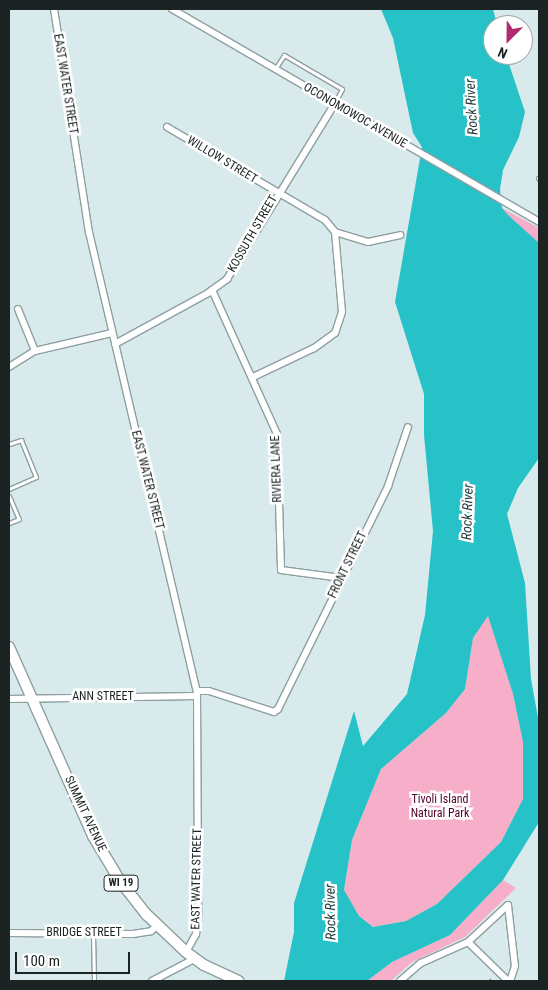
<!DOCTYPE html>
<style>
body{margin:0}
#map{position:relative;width:548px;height:990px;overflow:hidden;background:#d8eaeb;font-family:"Roboto Condensed",sans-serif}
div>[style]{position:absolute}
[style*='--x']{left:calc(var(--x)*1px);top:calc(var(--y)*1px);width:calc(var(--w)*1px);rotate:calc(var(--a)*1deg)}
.green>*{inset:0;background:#f6aec9}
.water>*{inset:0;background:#27c1c8}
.path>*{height:1px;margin-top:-0.5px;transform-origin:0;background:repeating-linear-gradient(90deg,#748081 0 4px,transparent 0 6.5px)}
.roads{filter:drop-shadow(1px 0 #8e9fa0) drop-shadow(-1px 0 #8e9fa0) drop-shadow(0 1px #8e9fa0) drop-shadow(0 -1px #8e9fa0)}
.service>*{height:3px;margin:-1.5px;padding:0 1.5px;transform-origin:1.5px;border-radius:1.5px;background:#fff}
.minor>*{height:6px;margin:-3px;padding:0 3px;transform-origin:3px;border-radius:3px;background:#fff}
.primary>*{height:10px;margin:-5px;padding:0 5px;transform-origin:5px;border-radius:5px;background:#fff}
span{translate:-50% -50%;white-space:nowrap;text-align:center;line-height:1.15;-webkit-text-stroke:5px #fff;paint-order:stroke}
.shield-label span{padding:1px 4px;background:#fff;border:1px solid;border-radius:4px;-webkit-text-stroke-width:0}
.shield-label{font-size:11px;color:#1c2323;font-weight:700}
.street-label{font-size:12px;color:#1c2323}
.park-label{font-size:12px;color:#53002d}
.water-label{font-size:14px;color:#253d3e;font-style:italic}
.frame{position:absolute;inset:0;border:10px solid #1c2323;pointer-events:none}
.north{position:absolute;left:483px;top:15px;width:50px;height:50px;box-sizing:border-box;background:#fff;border:1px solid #a4a7a7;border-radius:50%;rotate:203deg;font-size:14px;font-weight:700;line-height:20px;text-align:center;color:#1c2323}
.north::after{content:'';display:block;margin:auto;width:18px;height:22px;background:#b12a6d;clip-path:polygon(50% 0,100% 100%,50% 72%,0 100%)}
.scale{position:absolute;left:15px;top:952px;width:115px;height:22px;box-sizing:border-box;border:2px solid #1c2323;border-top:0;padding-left:6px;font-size:15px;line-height:18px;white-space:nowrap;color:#1c2323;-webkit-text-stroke:4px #fff;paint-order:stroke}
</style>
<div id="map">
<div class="green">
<i style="clip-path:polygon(502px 208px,539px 228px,539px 283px)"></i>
<i style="clip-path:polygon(488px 615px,513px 694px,523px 742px,523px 799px,501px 842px,437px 904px,406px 921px,373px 927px,359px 916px,344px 891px,352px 840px,381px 769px,446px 713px,465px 689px,473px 638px)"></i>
<i style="clip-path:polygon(503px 880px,516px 888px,465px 937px,412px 962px,391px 981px,367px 981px,392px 962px,450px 935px)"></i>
</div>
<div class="water">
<i style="clip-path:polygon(evenodd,381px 9px,493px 9px,497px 25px,493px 25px,493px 55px,506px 55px,525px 112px,519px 137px,503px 170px,500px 189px,502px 208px,508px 215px,539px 243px,539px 458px,518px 488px,507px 514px,525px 583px,531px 679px,539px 723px,539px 822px,503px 880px,450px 935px,392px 962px,367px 981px,284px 981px,294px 932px,294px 903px,354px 711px,363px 746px,407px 694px,425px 615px,433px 531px,424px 435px,424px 394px,395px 302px,422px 147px,413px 133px,393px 38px,381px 9px,488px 616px,513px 694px,523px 742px,523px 799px,501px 842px,437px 904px,406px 921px,373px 927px,359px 916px,344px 890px,352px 840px,381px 769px,446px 713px,465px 689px,473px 638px,488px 616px)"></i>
</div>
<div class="path">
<i style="--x:488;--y:981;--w:6;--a:-39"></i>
</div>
<div class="roads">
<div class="service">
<i style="--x:275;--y:69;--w:17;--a:-57"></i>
<i style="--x:284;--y:55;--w:67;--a:30.4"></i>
<i style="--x:342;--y:89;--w:17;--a:118"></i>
<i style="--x:538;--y:178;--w:1;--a:45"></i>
<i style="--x:9;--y:444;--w:13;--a:-18"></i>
<i style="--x:21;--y:440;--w:40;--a:68"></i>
<i style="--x:36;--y:477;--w:30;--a:156"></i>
<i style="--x:9;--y:496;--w:25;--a:67"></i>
<i style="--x:19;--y:519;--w:11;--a:158"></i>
<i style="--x:93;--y:934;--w:47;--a:88.8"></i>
</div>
<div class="minor">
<i style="--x:54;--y:9;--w:226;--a:81.1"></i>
<i style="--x:89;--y:232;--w:472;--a:76.8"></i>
<i style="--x:197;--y:691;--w:225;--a:89.7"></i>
<i style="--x:198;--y:916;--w:18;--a:96"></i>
<i style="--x:196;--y:934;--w:21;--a:119"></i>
<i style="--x:172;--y:9;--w:424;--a:30.1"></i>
<i style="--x:167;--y:127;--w:183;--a:30.5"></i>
<i style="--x:325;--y:220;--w:16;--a:50"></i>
<i style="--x:335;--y:232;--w:80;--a:85"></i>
<i style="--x:342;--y:312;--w:22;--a:108"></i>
<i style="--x:335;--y:333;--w:26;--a:144"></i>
<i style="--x:314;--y:348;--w:68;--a:154.6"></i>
<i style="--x:335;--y:232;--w:34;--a:17"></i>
<i style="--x:368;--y:242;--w:33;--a:-12"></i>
<i style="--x:212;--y:290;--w:158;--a:65.7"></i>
<i style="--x:277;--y:434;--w:136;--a:88.3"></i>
<i style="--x:281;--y:570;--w:61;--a:7.6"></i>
<i style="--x:18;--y:309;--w:45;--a:68"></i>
<i style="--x:115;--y:344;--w:106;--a:-28.7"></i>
<i style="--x:208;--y:293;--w:24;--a:-36"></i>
<i style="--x:227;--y:279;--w:204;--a:-58.4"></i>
<i style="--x:9;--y:367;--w:31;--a:-32"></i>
<i style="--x:35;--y:351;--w:79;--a:-13.2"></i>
<i style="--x:197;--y:691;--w:12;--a:0"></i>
<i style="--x:209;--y:691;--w:68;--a:17.9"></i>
<i style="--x:274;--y:712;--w:5;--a:-37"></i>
<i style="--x:278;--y:709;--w:249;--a:-63.7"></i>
<i style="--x:388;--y:486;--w:62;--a:-71.3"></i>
<i style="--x:9;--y:699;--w:188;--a:-0.9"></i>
<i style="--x:9;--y:933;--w:124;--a:0.5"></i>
<i style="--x:133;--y:934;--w:18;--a:-9"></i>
<i style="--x:151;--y:931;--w:8;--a:-40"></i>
<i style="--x:468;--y:942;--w:56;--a:44.3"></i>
<i style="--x:152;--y:981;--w:47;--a:-27.6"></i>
<i style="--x:400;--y:981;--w:28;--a:-41"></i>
<i style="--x:421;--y:963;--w:51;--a:-24.1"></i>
<i style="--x:468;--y:942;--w:54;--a:-42.8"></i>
<i style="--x:508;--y:905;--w:61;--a:83.5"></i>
<i style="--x:515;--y:966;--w:16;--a:108"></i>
</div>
<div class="primary">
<i style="--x:9;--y:647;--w:207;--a:66"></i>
<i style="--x:93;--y:836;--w:52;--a:59"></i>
<i style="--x:120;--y:881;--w:42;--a:51.8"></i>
<i style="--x:146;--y:914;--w:55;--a:43.5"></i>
<i style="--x:186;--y:952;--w:22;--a:36"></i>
<i style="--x:204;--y:965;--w:38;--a:25"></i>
</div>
</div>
<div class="shield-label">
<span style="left:121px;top:883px">WI 19</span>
</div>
<div class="street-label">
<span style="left:65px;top:84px;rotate:81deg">EAST WATER STREET</span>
<span style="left:355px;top:116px;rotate:30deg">OCONOMOWOC AVENUE</span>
<span style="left:222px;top:160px;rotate:31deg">WILLOW STREET</span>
<span style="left:253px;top:234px;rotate:-60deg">KOSSUTH STREET</span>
<span style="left:277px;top:469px;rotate:-92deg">RIVIERA LANE</span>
<span style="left:147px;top:480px;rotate:76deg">EAST WATER STREET</span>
<span style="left:348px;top:565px;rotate:-64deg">FRONT STREET</span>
<span style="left:103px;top:697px">ANN STREET</span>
<span style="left:85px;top:814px;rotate:65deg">SUMMIT AVENUE</span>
<span style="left:197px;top:879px;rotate:-89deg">EAST WATER STREET</span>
<span style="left:84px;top:933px">BRIDGE STREET</span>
</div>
<div class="park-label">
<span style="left:440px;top:807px">Tivoli Island<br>Natural Park</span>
</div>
<div class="water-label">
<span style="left:471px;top:107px;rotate:-93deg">Rock River</span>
<span style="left:467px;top:512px;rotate:-88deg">Rock River</span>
<span style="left:330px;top:912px;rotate:-91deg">Rock River</span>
</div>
<div class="frame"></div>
<div class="north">N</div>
<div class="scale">100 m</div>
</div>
